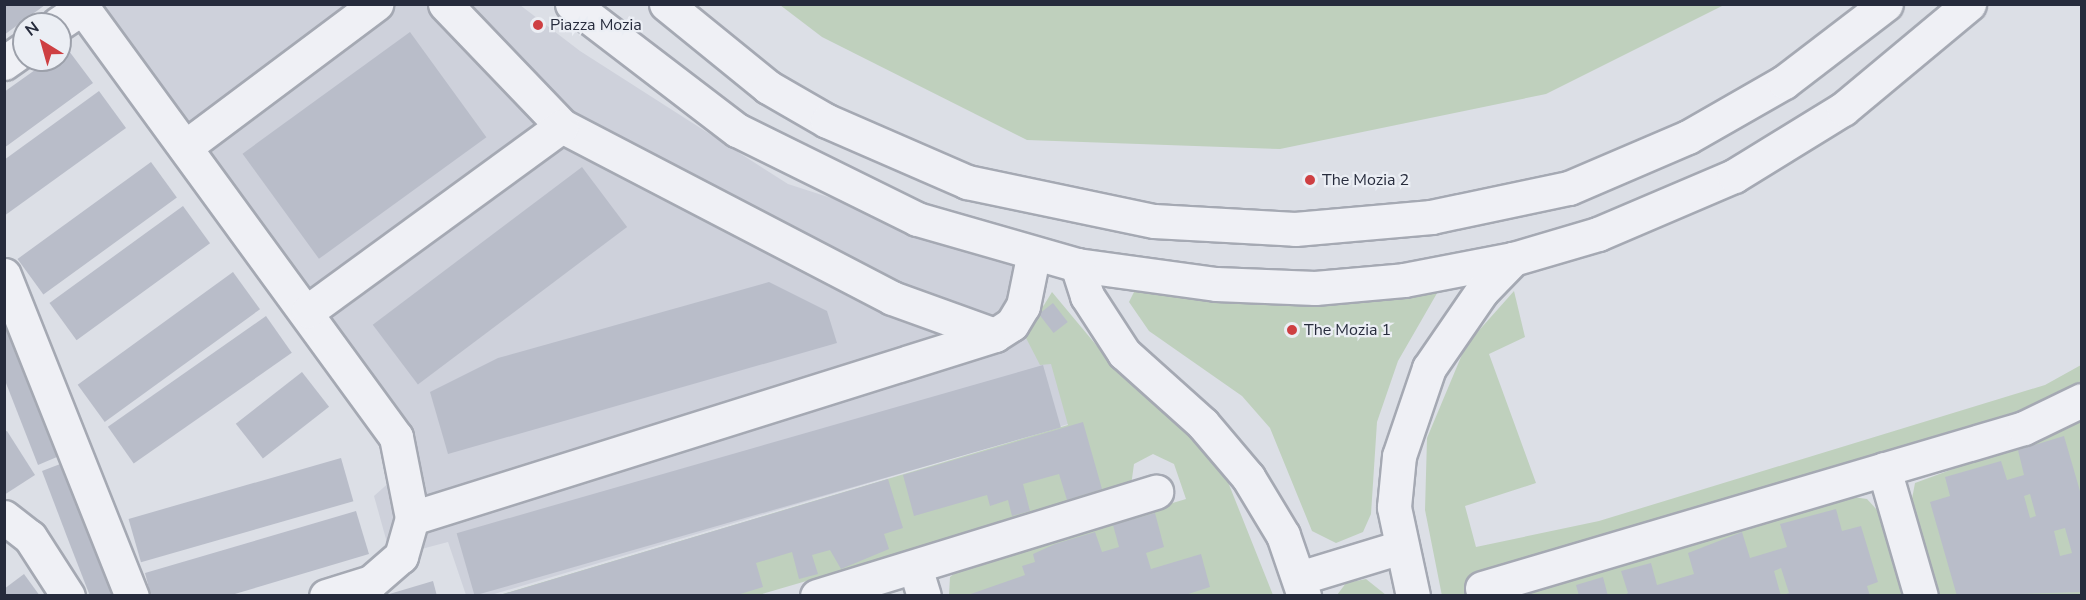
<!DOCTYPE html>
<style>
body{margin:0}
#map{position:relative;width:2086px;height:600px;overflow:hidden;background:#dcdfe6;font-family:"Nunito Sans",sans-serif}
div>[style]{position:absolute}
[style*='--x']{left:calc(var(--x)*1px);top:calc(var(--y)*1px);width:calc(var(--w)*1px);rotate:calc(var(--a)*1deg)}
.built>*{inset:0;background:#ced1db}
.green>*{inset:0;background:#bfd0bd}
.building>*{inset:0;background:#b9bdc9;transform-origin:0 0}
.roads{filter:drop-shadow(2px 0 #a5a9b3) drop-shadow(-2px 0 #a5a9b3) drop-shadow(0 2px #a5a9b3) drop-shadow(0 -2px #a5a9b3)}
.minor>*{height:33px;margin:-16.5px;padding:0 16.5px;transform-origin:16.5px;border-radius:16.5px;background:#eff0f5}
.dots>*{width:16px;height:16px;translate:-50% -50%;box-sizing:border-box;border:3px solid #ebeef4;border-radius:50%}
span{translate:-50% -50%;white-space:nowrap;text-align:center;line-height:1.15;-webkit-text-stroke:4.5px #ebeef4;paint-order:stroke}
.poi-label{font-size:16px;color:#262b3c}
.left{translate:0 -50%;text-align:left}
.frame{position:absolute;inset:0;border:6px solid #262b3c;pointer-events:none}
.north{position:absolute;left:12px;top:12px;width:60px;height:60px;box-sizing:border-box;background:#ebeef4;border:2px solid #9ca0aa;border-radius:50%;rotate:323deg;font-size:16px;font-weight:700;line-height:24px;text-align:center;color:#262b3c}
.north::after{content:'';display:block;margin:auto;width:21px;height:27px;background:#ce3f42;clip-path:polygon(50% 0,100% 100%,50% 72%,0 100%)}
</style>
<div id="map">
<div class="built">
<i style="clip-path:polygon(69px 5px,520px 5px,580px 51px,788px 184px,1016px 258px,1072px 354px,1122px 408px,491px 595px,466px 595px,448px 542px,391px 557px,374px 496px,392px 480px,373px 431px)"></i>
</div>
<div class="green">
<i style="clip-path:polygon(780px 5px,1724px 5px,1546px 94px,1280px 149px,1027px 140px,822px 37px)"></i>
<i style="clip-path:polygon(1137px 286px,1440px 288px,1398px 361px,1377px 422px,1371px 514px,1363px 532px,1336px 543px,1312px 531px,1270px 428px,1242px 396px,1149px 331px,1129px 302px)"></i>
<i style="clip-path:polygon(1514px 291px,1525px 337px,1489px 354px,1536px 483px,1465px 506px,1476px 547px,1599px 521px,2045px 385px,2081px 365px,2081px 381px,2018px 411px,1470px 574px,1476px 595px,1442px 596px,1425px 510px,1427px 438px,1466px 345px)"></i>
<i style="clip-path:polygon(1052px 292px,1112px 364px,1180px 414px,1222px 467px,1273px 595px,949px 595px,950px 577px,965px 565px,1186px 499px,1174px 464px,1153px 454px,1134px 464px,1131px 486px,759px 595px,496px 596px,1068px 425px,1051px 364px,1040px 365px,1025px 336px)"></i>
<i style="clip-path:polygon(2081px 422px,2081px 595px,1938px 595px,1911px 504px,1915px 483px)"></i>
<i style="clip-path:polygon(1853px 497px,1867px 499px,1878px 511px,1902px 595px,1518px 596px)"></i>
<i style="clip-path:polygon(1366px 579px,1386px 595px,1337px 595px,1346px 583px)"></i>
</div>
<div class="building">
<i style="clip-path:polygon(4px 5px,45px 5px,4px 35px)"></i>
<i style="left:410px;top:32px;width:130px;height:207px;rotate:54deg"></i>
<i style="clip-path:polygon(66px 47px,93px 83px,4px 148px,4px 92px,49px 60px,60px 60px)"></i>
<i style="clip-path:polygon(99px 91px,126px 128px,4px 216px,4px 160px)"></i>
<i style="left:151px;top:162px;width:44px;height:165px;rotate:54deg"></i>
<i style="left:582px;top:167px;width:75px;height:262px;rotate:53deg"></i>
<i style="left:183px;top:206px;width:46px;height:165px;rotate:54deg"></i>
<i style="left:233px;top:272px;width:46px;height:192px;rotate:54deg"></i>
<i style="clip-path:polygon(769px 282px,827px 311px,837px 343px,448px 454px,430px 392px,498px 358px)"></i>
<i style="clip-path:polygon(5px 301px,64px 454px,38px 465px,4px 378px)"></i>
<i style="left:1053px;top:303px;width:24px;height:18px;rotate:52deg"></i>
<i style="left:266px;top:316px;width:45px;height:193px;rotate:55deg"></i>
<i style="left:1043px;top:365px;width:65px;height:610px;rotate:74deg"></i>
<i style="left:302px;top:372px;width:44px;height:84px;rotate:52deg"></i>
<i style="clip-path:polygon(1083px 422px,1102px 489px,1067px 500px,1059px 474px,1023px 484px,1030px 511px,1012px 516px,1008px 500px,990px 506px,987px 495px,914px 516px,903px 475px)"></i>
<i style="clip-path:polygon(7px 431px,35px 475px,4px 495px,4px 432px)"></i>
<i style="clip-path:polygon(evenodd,2064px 436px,2082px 498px,2082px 592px,1957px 596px,1930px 502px,1950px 496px,1945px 477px,2001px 461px,2007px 480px,2024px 475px,2018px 450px,2064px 436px,2030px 494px,2036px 516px,2030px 518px,2024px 496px,2030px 494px,2064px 436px,2065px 528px,2072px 553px,2060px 556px,2054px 531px,2065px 528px)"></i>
<i style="left:341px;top:458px;width:45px;height:221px;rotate:74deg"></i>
<i style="clip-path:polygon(68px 461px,120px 596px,90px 596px,69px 542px,42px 471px)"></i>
<i style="clip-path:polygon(888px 479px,903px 528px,884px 534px,889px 549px,841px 569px,830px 550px,812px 555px,818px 574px,799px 579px,792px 552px,756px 563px,763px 587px,734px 596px,497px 596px)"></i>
<i style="clip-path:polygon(1836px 509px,1842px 531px,1861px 526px,1878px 582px,1867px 586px,1870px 596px,1781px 596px,1789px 593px,1781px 568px,1774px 571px,1781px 596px,1623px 596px,1628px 593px,1621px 571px,1651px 563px,1657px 585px,1694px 574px,1688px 553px,1742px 532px,1750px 558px,1787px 547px,1780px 524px)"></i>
<i style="clip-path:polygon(356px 511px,369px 554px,228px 596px,151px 596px,145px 573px)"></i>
<i style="clip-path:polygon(1155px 513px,1164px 547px,1146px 553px,1151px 569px,1201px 554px,1210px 587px,1182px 596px,965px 596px,1025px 575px,1022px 566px,1035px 562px,1033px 554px,1055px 544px,1095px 532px,1102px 552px,1119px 547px,1113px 525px)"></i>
<i style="clip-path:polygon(24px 574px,40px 596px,4px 596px,4px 589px)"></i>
<i style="clip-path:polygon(1603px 577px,1608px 596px,1579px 596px,1576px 585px)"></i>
<i style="clip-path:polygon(433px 581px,437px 596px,386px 596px,386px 595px)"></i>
</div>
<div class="roads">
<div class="minor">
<i style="--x:80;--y:4;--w:536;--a:53.88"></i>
<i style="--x:396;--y:437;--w:83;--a:78.8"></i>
<i style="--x:412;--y:518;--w:40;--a:106"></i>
<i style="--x:401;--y:556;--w:40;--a:139"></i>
<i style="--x:371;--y:582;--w:47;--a:162.7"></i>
<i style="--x:445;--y:4;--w:169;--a:46.2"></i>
<i style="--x:562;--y:126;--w:372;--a:27.5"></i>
<i style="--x:892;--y:298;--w:109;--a:19.8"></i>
<i style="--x:572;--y:4;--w:208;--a:37.4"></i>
<i style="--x:737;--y:130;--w:201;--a:26.3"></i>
<i style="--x:917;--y:219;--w:166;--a:16"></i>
<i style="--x:1077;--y:265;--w:140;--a:7.8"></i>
<i style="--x:1216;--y:284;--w:99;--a:2.3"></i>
<i style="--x:1315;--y:288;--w:89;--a:-5.1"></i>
<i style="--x:1404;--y:280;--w:111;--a:-10.9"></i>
<i style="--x:1513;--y:259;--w:89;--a:-16.4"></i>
<i style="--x:1598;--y:234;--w:148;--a:-23.1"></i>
<i style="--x:1734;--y:176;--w:128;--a:-31.6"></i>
<i style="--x:1843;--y:109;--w:164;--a:-39.8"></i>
<i style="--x:666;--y:4;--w:132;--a:39.1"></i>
<i style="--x:768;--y:87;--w:68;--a:30"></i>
<i style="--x:827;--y:121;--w:153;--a:23.5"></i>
<i style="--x:967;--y:182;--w:191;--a:11.8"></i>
<i style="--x:1154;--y:221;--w:141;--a:3.2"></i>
<i style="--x:1295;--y:229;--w:137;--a:-5"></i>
<i style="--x:1431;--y:217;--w:141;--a:-11.9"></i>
<i style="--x:1569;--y:188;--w:129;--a:-23.2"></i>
<i style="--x:1688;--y:137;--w:111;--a:-29.8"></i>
<i style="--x:1784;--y:82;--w:128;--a:-37.4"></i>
<i style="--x:58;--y:24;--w:29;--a:-34"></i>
<i style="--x:4;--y:63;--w:24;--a:-35"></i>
<i style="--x:185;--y:147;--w:239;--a:-36.8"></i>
<i style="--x:1077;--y:265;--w:33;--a:72"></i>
<i style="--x:1087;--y:296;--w:68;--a:57"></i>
<i style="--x:1124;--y:353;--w:106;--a:41.9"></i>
<i style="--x:1203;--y:424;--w:70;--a:49.7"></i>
<i style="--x:1248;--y:477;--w:68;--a:58.9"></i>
<i style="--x:1283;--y:535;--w:65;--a:71"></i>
<i style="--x:4;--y:275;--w:346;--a:68.3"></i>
<i style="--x:308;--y:311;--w:314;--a:-36.1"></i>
<i style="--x:1884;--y:469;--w:132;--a:73.8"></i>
<i style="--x:4;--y:517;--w:33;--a:38"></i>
<i style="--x:30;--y:537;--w:70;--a:57.2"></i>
<i style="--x:412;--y:518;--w:611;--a:-17.43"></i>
<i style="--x:995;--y:335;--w:20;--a:-33"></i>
<i style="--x:1012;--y:324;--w:21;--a:-59"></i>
<i style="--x:1023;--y:306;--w:50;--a:-78.5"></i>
<i style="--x:915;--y:567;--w:30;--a:73"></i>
<i style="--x:1299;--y:578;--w:103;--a:-16.9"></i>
<i style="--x:1482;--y:588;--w:565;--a:-16.45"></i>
<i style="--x:2024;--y:428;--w:64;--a:-25.8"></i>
<i style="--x:817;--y:596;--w:355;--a:-17.1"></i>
<i style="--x:1413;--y:596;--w:91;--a:-102.1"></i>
<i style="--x:1394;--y:507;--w:51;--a:-84.4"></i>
<i style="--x:1399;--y:456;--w:93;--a:-71.2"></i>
<i style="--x:1429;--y:368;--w:93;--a:-55.5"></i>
<i style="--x:1482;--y:291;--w:45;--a:-45.9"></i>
</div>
</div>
<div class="dots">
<i style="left:538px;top:25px;background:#ce3f42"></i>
<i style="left:1310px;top:180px;background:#ce3f42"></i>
<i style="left:1292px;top:330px;background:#ce3f42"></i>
</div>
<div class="poi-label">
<span class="left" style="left:550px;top:25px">Piazza Mozia</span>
<span class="left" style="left:1322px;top:180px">The Mozia 2</span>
<span class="left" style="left:1304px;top:330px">The Mozia 1</span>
</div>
<div class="frame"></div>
<div class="north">N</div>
</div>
